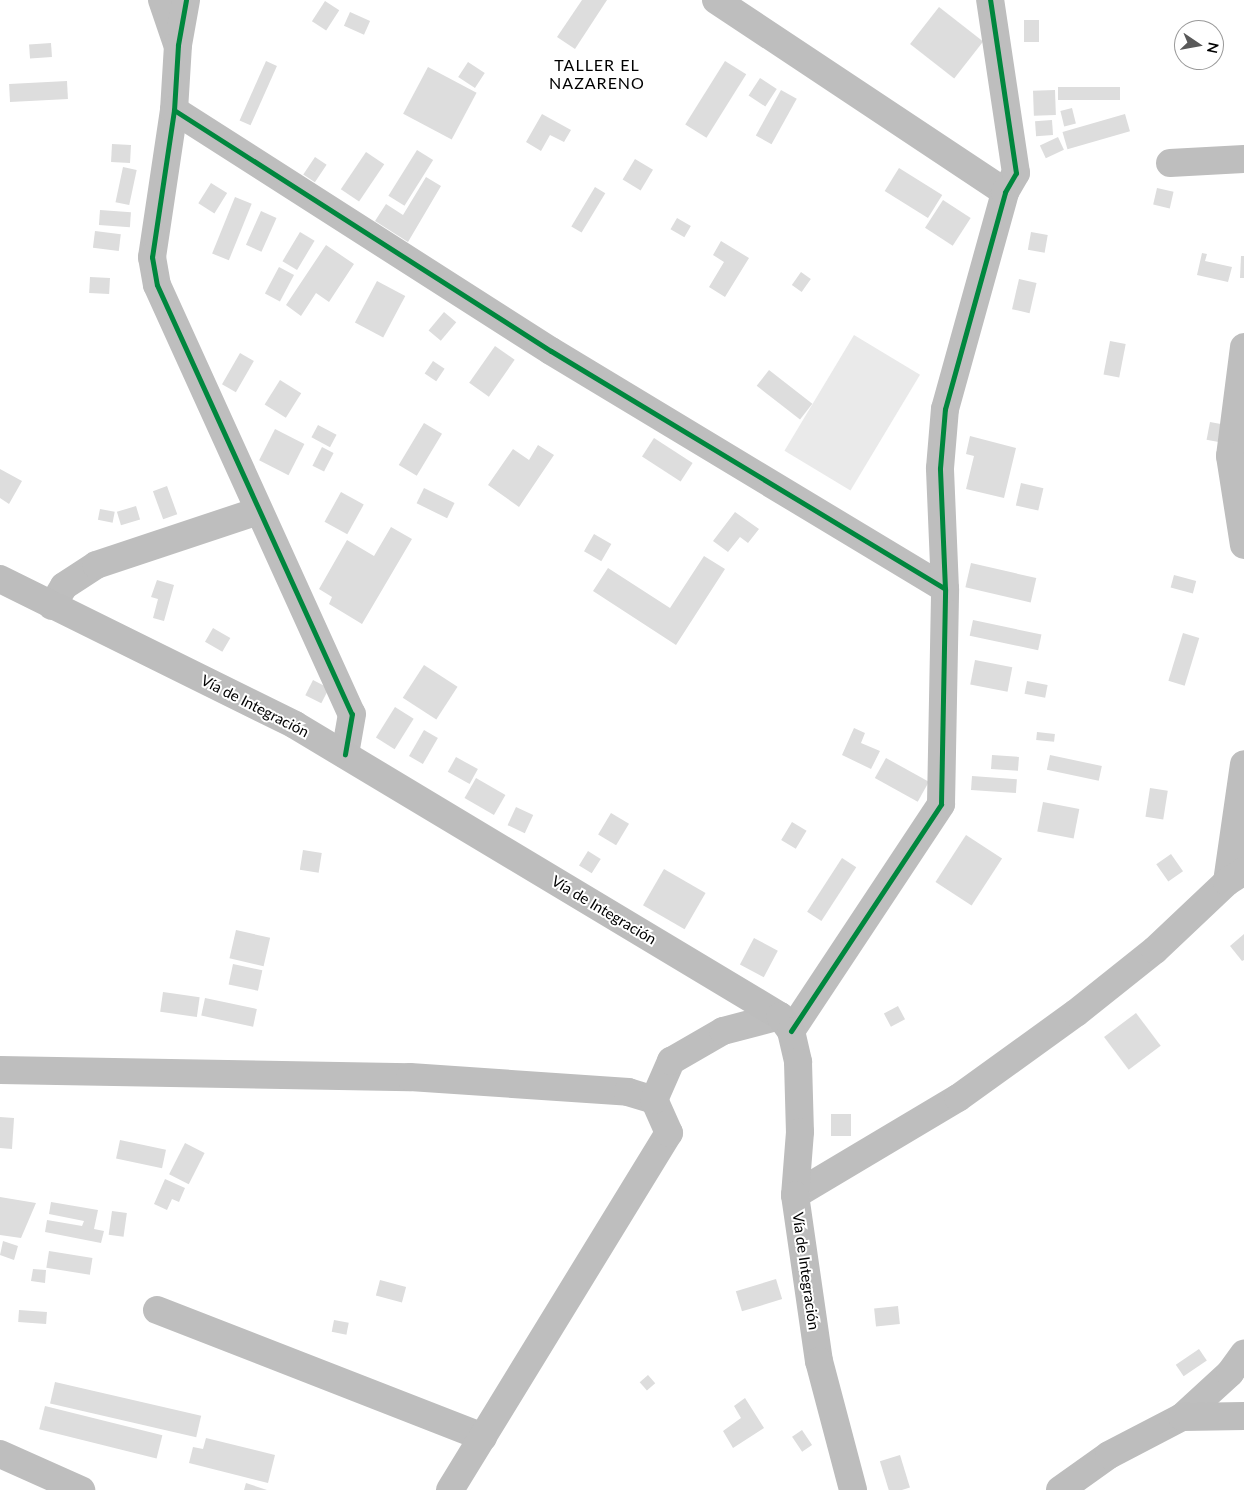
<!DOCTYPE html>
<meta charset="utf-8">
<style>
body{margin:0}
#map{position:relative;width:1244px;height:1490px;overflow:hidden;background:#fff;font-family:Lato,sans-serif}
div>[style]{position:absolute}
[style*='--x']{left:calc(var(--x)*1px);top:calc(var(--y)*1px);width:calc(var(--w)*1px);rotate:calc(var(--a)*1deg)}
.green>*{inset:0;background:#eaeaea;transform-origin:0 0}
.building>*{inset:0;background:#ddd;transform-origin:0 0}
.minor>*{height:28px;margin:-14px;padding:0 14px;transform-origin:14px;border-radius:14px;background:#bebebe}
.major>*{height:28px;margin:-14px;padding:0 14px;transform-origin:14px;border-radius:14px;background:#bdbdbd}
.cycleway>*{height:5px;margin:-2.5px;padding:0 2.5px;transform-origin:2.5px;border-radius:2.5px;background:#00873e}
span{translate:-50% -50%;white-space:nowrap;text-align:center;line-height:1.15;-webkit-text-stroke:4px #fff;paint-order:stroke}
.street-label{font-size:15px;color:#000}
.neighbourhood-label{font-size:16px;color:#000;letter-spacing:1px}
.north{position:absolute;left:1174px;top:20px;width:50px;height:50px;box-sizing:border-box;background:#fff;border:1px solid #999;border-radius:50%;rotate:102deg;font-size:14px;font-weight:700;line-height:20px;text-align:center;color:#000}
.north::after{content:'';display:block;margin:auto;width:18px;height:22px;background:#595959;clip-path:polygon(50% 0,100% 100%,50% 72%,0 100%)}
</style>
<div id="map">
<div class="green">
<i style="left:854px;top:335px;width:77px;height:135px;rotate:31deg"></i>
</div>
<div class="building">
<i style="clip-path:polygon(582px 0,607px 0,575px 49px,557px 37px)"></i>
<i style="left:325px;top:1px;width:17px;height:24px;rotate:33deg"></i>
<i style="left:939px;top:7px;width:56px;height:47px;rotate:38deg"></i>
<i style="left:350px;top:12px;width:22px;height:15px;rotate:24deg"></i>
<i style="left:1024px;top:20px;width:15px;height:22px"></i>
<i style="left:51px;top:43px;width:14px;height:22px;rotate:86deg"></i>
<i style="left:266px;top:61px;width:12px;height:65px;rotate:24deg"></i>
<i style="left:725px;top:61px;width:25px;height:75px;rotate:32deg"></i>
<i style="left:468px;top:62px;width:20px;height:18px;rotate:33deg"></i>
<i style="left:428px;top:67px;width:55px;height:53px;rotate:28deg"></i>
<i style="left:760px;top:78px;width:20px;height:21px;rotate:33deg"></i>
<i style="left:67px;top:81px;width:18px;height:58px;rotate:87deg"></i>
<i style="left:1120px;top:87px;width:13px;height:62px;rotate:90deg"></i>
<i style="left:781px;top:90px;width:18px;height:52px;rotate:29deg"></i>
<i style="left:1055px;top:90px;width:25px;height:22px;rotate:88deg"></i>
<i style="left:1072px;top:108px;width:16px;height:12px;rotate:76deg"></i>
<i style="clip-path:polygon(542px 114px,571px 130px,564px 142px,550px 135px,541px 151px,526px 142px)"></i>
<i style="left:1125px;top:114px;width:18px;height:65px;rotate:74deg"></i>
<i style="left:1052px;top:120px;width:15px;height:17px;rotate:86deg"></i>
<i style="left:1058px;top:137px;width:14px;height:20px;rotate:65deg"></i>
<i style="left:112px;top:144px;width:19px;height:18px;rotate:3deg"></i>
<i style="left:417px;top:150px;width:19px;height:54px;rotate:32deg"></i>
<i style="left:366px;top:152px;width:22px;height:45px;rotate:34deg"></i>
<i style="left:315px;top:157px;width:14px;height:21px;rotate:34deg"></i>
<i style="left:635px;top:159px;width:21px;height:24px;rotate:31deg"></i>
<i style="left:123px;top:167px;width:14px;height:36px;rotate:12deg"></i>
<i style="left:899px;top:168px;width:51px;height:27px;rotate:32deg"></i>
<i style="clip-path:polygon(426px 177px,441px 186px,408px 242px,375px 221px,386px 204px,403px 215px)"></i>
<i style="left:211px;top:183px;width:19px;height:24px;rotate:32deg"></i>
<i style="left:595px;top:187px;width:12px;height:46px;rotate:31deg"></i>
<i style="left:1157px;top:188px;width:17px;height:17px;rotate:13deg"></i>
<i style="left:235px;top:197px;width:18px;height:61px;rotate:22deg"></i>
<i style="left:943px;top:200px;width:33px;height:33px;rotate:33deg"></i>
<i style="left:100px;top:210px;width:31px;height:15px;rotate:4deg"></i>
<i style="left:261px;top:211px;width:17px;height:37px;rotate:24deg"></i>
<i style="left:677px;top:218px;width:16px;height:13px;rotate:30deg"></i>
<i style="left:95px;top:231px;width:26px;height:17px;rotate:7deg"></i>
<i style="left:300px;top:232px;width:17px;height:34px;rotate:31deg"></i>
<i style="left:1031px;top:232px;width:17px;height:18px;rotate:10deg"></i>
<i style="clip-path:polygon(721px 241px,749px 258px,725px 297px,709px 287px,724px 262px,713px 255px)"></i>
<i style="clip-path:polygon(326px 245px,354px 264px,329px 302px,316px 293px,301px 316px,286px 305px)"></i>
<i style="clip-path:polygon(1202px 253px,1207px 254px,1205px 261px,1232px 267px,1228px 282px,1197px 275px)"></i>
<i style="clip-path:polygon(1241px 256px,1244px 256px,1244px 278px,1240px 278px)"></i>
<i style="left:279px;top:267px;width:17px;height:30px;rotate:28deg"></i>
<i style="left:801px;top:272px;width:12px;height:16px;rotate:35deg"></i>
<i style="left:90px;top:277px;width:20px;height:16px;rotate:3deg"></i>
<i style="left:1019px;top:279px;width:18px;height:31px;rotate:13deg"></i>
<i style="left:377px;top:281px;width:32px;height:47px;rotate:28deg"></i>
<i style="left:444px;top:312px;width:16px;height:24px;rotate:40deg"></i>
<i style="left:1110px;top:341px;width:16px;height:34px;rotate:11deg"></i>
<i style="left:495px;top:346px;width:24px;height:45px;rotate:35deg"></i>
<i style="left:240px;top:353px;width:16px;height:36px;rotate:30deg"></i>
<i style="left:433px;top:361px;width:14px;height:15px;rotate:34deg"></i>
<i style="left:769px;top:370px;width:55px;height:20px;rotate:38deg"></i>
<i style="left:280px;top:380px;width:25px;height:29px;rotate:32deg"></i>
<i style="left:1210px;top:422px;width:15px;height:18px;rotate:11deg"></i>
<i style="left:424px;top:423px;width:21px;height:49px;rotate:31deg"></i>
<i style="left:318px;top:425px;width:21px;height:14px;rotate:28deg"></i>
<i style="left:275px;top:429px;width:33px;height:35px;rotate:27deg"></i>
<i style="clip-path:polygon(970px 436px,1016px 448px,1004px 498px,966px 489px,974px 456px,966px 454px)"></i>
<i style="left:654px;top:438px;width:46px;height:22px;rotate:33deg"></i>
<i style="clip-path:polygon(538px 445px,554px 455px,519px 507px,488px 485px,513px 449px,529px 460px)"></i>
<i style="left:322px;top:447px;width:13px;height:21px;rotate:27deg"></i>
<i style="clip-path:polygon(0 469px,22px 481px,9px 504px,0 498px)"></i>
<i style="left:1021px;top:483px;width:23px;height:23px;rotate:13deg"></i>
<i style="left:167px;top:486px;width:30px;height:15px;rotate:70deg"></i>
<i style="left:424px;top:488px;width:34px;height:17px;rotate:26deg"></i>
<i style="left:341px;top:492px;width:26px;height:34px;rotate:29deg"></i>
<i style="left:136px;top:506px;width:14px;height:20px;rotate:73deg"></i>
<i style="left:100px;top:509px;width:15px;height:11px;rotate:11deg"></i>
<i style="clip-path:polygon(735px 512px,759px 529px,748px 543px,740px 537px,728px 552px,713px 541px)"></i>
<i style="clip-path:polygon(391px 527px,412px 539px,362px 624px,329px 604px,332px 597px,319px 589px,347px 540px,374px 556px)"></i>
<i style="left:594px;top:534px;width:20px;height:20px;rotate:30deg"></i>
<i style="clip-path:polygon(704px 556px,725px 569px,676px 645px,593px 591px,608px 568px,670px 608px)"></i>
<i style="left:971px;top:563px;width:67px;height:25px;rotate:13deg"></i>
<i style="left:1174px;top:575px;width:23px;height:13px;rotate:15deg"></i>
<i style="clip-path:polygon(157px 580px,174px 585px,164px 621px,153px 618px,158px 599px,151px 597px)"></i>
<i style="left:973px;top:620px;width:70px;height:16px;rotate:12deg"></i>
<i style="left:213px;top:628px;width:20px;height:16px;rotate:30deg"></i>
<i style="left:1183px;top:633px;width:17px;height:50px;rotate:17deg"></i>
<i style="left:975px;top:660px;width:38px;height:25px;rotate:11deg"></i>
<i style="left:424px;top:665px;width:40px;height:39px;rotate:33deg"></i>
<i style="left:313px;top:680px;width:18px;height:17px;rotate:27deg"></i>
<i style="left:1027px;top:681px;width:21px;height:13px;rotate:11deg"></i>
<i style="left:395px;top:707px;width:22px;height:36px;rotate:32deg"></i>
<i style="clip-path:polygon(854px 728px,865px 733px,861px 743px,880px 751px,871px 769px,842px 755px)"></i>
<i style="left:424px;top:730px;width:16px;height:30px;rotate:30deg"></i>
<i style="left:1037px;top:732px;width:18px;height:8px;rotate:6deg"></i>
<i style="left:992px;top:755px;width:27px;height:14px;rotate:4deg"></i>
<i style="left:1050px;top:755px;width:53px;height:15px;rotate:12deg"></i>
<i style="left:456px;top:757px;width:25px;height:17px;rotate:29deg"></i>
<i style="left:886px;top:758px;width:49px;height:23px;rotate:29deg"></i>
<i style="left:972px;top:776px;width:45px;height:14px;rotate:4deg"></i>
<i style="left:476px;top:778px;width:34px;height:23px;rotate:30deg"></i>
<i style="left:1150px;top:788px;width:18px;height:29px;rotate:9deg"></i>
<i style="left:1043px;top:802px;width:37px;height:30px;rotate:11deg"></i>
<i style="left:516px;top:807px;width:19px;height:20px;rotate:25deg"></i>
<i style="left:611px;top:813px;width:21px;height:25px;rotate:31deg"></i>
<i style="left:792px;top:822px;width:17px;height:21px;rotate:31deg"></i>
<i style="left:966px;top:835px;width:43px;height:56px;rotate:33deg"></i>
<i style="left:303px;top:850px;width:19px;height:20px;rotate:9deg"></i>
<i style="left:588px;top:851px;width:15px;height:17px;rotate:32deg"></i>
<i style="left:1171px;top:854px;width:21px;height:18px;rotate:55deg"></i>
<i style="left:842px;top:858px;width:17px;height:64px;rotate:33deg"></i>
<i style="left:664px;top:869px;width:48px;height:42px;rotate:30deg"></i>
<i style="left:236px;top:930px;width:35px;height:29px;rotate:13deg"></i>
<i style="clip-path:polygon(1244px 934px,1244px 960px,1242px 961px,1230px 946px)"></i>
<i style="left:754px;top:938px;width:27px;height:30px;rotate:28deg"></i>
<i style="left:233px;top:964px;width:30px;height:21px;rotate:12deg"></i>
<i style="left:163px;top:992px;width:37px;height:20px;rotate:8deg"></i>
<i style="left:205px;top:998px;width:53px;height:18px;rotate:12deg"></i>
<i style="left:898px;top:1006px;width:15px;height:16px;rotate:62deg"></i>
<i style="left:1136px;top:1013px;width:41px;height:40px;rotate:53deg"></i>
<i style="left:831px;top:1114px;width:20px;height:22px"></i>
<i style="clip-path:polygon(0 1117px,14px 1118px,12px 1149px,0 1148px)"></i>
<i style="left:120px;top:1140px;width:47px;height:19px;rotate:12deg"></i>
<i style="left:185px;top:1143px;width:22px;height:35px;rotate:27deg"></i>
<i style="clip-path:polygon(165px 1179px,185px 1188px,179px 1202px,172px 1199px,167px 1210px,154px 1204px)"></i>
<i style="clip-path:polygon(0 1197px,36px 1203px,21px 1238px,0 1235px)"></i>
<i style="clip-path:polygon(51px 1202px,98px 1210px,94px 1229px,104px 1231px,101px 1243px,45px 1232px,47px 1220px,82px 1226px,84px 1221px,49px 1214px)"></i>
<i style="left:112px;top:1211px;width:15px;height:24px;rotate:8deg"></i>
<i style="clip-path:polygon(3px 1241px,18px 1246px,14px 1260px,0 1255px)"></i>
<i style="left:49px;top:1251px;width:44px;height:17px;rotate:9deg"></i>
<i style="clip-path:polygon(33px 1269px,46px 1270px,45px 1283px,31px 1281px)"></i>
<i style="left:776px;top:1279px;width:21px;height:42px;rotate:73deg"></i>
<i style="left:380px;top:1280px;width:27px;height:16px;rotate:15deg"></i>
<i style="left:898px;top:1306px;width:18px;height:24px;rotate:84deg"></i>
<i style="left:19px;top:1310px;width:28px;height:12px;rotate:4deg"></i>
<i style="left:334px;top:1320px;width:15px;height:12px;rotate:11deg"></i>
<i style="left:1199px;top:1349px;width:14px;height:28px;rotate:56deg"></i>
<i style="left:648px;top:1375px;width:11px;height:11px;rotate:49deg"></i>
<i style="left:55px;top:1382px;width:150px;height:22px;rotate:13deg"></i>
<i style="clip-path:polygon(745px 1398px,764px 1428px,733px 1448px,723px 1431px,741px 1418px,734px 1406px)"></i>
<i style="left:45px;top:1406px;width:121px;height:24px;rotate:14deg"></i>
<i style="left:802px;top:1430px;width:18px;height:12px;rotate:56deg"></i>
<i style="clip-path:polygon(206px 1438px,275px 1455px,268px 1483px,189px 1463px,193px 1447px,203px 1449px)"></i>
<i style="left:900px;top:1455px;width:34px;height:21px;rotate:73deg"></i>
<i style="clip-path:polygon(246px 1483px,267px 1490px,244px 1490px)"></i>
</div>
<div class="minor">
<i style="--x:162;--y:0;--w:46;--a:71.2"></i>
<i style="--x:186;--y:0;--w:46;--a:100.1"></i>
<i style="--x:178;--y:45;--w:65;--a:93.5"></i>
<i style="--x:174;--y:110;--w:149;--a:98.5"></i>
<i style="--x:152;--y:257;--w:28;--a:80"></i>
<i style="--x:157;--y:285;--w:471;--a:65.6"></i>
<i style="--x:352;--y:714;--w:41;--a:99.9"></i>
<i style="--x:716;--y:0;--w:347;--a:33.6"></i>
<i style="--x:174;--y:110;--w:447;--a:32.6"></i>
<i style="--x:551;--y:351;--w:460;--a:31.1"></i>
<i style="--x:1170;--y:163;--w:74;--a:-3.1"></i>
<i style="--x:1244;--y:347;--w:110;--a:97.3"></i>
<i style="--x:1230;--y:456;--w:90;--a:81.1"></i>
<i style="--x:52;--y:606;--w:23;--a:-59"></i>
<i style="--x:64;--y:586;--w:38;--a:-33"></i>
<i style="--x:96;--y:565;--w:171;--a:-18.4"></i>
<i style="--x:1227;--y:882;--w:119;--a:-81.8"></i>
<i style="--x:791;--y:1031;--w:272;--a:-56.5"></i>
<i style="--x:941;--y:804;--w:215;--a:-88.9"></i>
<i style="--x:945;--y:589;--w:121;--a:-92.4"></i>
<i style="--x:940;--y:468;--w:59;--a:-85.2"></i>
<i style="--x:945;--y:409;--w:225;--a:-74.5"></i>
<i style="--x:1005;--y:192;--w:22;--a:-60"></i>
<i style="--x:1016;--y:173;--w:175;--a:-98.5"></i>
<i style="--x:0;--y:1070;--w:410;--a:1"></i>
<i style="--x:410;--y:1077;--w:219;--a:3.9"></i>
<i style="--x:628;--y:1092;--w:27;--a:17"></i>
<i style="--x:795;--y:1195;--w:190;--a:-30.8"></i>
<i style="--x:958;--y:1098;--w:145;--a:-35.8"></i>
<i style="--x:1076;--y:1013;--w:101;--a:-38.6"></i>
<i style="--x:1155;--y:950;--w:99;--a:-43.4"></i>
<i style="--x:1227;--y:882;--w:20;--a:-33"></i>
<i style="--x:157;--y:1310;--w:350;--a:21.3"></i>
<i style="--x:1182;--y:1417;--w:65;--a:-42.5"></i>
<i style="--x:1230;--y:1373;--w:24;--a:-54"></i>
<i style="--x:0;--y:1454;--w:89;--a:24"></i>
<i style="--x:450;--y:1490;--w:419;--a:-58.5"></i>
<i style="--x:669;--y:1133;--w:36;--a:-114"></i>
<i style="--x:654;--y:1100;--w:43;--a:-66.4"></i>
<i style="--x:671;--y:1061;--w:60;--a:-30"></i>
<i style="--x:723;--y:1031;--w:59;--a:-14.7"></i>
</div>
<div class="major">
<i style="--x:0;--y:579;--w:329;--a:26.3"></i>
<i style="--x:295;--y:725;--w:566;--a:30.96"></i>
<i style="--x:780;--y:1016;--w:19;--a:54"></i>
<i style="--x:791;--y:1031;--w:32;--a:77"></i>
<i style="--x:798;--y:1062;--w:70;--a:88.4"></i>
<i style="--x:800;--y:1132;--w:63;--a:94.5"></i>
<i style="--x:795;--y:1195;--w:168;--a:81.8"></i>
<i style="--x:819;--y:1361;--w:133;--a:75.2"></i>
<i style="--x:1060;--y:1490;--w:60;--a:-35.5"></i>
<i style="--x:1109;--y:1455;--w:82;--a:-27.5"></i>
<i style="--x:1182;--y:1417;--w:62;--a:-0.9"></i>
</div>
<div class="cycleway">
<i style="--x:186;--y:0;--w:46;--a:100.1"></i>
<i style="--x:178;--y:45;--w:65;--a:93.5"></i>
<i style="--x:174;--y:110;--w:149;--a:98.5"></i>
<i style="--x:152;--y:257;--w:28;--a:80"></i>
<i style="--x:157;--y:285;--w:471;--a:65.6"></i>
<i style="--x:352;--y:714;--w:41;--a:99.9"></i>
<i style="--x:174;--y:110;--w:447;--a:32.6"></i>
<i style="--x:551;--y:351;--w:460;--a:31.1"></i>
<i style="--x:791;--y:1031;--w:272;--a:-56.5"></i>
<i style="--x:941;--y:804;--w:215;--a:-88.9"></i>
<i style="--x:945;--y:589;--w:121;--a:-92.4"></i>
<i style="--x:940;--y:468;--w:59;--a:-85.2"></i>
<i style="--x:945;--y:409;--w:225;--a:-74.5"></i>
<i style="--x:1005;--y:192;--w:22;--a:-60"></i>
<i style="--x:1016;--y:173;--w:175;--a:-98.5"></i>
</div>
<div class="street-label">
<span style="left:255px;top:706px;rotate:27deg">Vía de Integración</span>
<span style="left:604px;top:910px;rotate:31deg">Vía de Integración</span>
<span style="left:806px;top:1271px;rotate:82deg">Vía de Integración</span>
</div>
<div class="neighbourhood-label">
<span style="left:597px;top:74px">TALLER EL<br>NAZARENO</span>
</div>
<div class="north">N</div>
</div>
